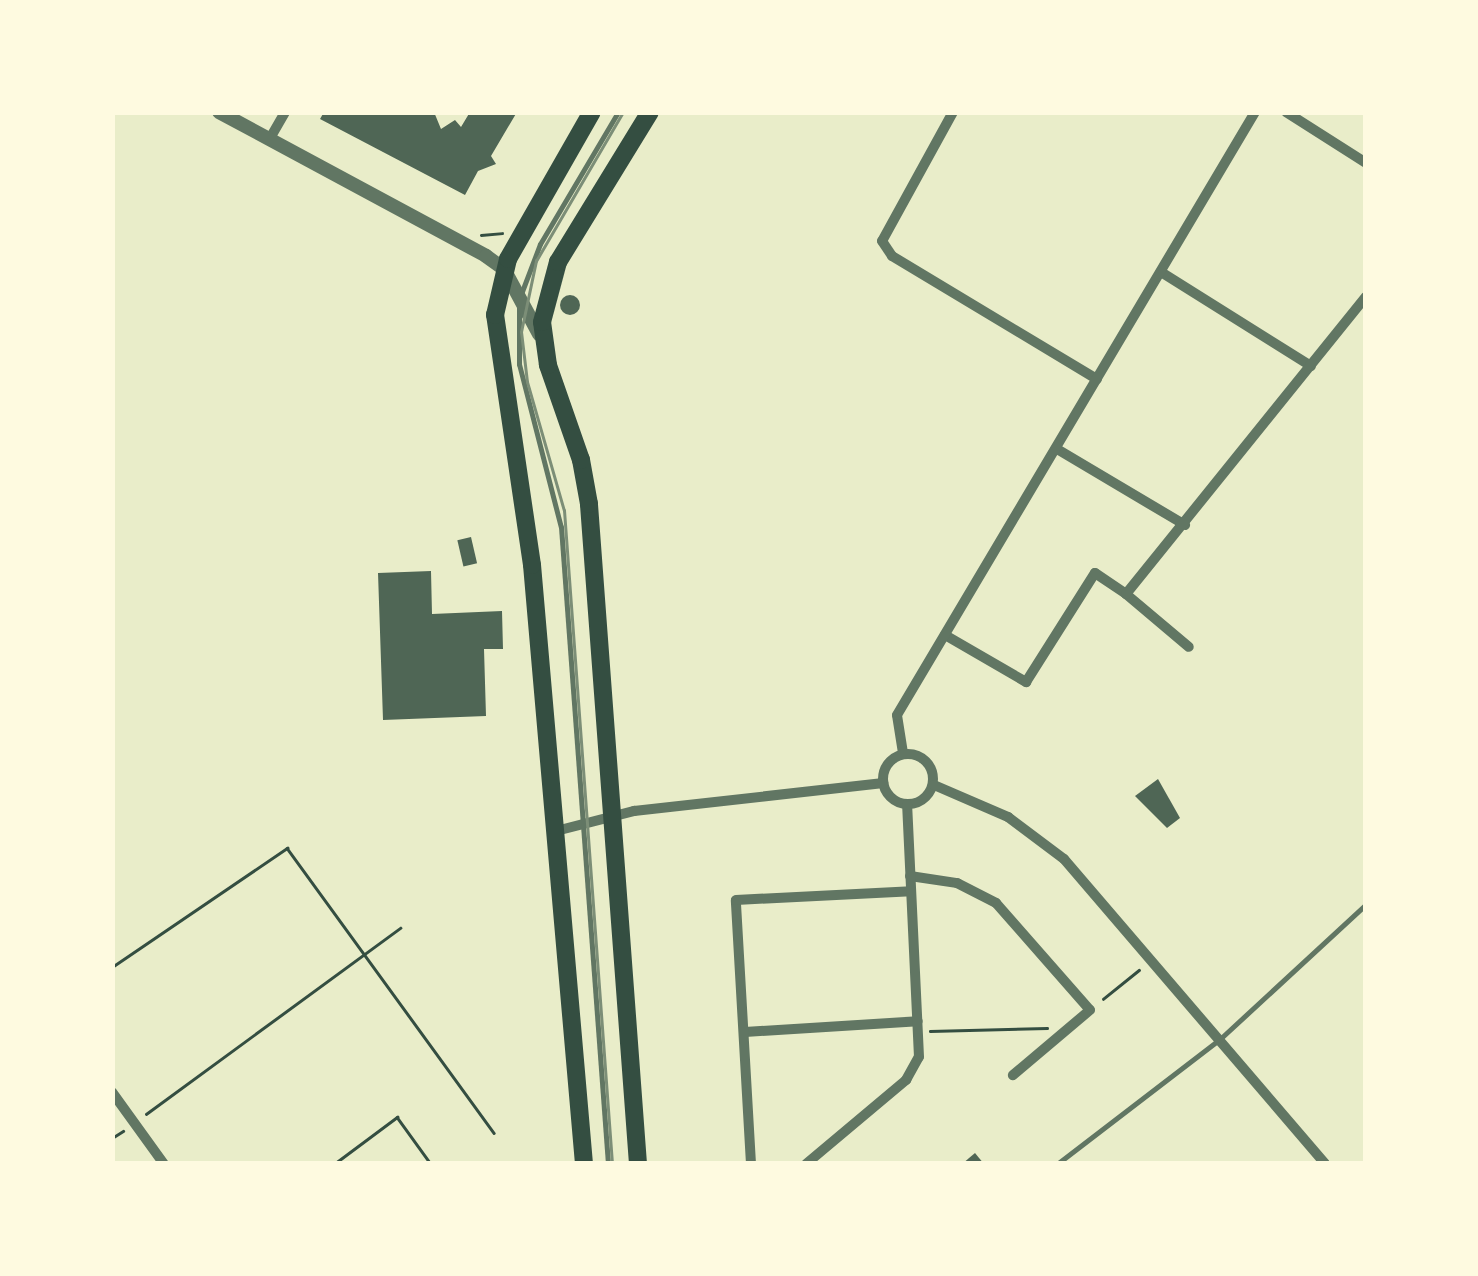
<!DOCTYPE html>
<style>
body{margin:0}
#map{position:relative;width:1478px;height:1276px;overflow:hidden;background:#e9edc9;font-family:Figtree,sans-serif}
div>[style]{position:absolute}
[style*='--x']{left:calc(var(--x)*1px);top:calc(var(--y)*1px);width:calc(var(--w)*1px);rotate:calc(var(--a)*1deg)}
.building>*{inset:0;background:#4f6655;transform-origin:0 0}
.round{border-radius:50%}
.path>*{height:2.5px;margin:-1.25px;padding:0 1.25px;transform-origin:1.25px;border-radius:1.25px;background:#344e41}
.service>*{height:5px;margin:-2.5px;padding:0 2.5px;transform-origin:2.5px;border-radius:2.5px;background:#617663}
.minor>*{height:10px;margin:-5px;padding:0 5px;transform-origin:5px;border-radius:5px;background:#617663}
.minor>.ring{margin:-5px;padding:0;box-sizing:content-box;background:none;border:10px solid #617663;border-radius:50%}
.tertiary>*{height:14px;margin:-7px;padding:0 7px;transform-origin:7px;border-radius:7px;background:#617663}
.primary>*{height:18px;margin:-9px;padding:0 9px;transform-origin:9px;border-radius:9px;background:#344e41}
.tram>*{height:2.5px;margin:-1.25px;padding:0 1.25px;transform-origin:1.25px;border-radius:1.25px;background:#7c8e77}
span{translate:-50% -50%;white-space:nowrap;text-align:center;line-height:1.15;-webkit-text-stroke:8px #fefae0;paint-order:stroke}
.frame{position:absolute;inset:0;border:115px solid #fefae0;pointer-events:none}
</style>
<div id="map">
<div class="building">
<i style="clip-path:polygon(324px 112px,434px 112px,441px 129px,455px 120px,461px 127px,470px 112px,517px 112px,491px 156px,496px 164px,478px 171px,465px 195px,320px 119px)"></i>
<i class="round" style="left:560px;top:295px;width:20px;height:20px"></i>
<i style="left:471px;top:537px;width:27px;height:14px;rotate:77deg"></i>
<i style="clip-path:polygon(431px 571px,432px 614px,502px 611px,503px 649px,484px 649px,486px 716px,383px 720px,378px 573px)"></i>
<i style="clip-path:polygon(1158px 779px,1180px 818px,1167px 828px,1135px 796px)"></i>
<i style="clip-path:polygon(975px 1153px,984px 1164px,962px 1164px)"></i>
</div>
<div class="path">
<i style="--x:481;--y:235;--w:21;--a:-5"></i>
<i style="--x:112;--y:967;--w:212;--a:-34.2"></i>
<i style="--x:287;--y:848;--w:352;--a:54"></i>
<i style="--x:1103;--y:999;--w:46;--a:-38.9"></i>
<i style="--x:930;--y:1031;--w:117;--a:-1.5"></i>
<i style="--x:146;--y:1114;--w:315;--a:-36.2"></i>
<i style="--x:112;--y:1138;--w:13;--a:-32"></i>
<i style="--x:334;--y:1164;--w:79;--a:-36.7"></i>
<i style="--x:397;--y:1117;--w:58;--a:54.1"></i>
</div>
<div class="service">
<i style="--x:521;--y:294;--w:53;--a:-69.2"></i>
<i style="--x:540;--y:244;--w:153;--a:-59.4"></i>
<i style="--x:519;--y:304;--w:60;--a:90"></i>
<i style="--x:519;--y:364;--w:168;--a:75.6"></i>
<i style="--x:561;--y:527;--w:639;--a:85.78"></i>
<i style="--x:1057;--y:1164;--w:207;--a:-37.5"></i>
<i style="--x:1221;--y:1038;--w:197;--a:-42.7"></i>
</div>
<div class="minor">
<i style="--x:953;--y:112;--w:147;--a:118.8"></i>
<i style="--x:882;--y:241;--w:18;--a:56"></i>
<i style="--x:892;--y:256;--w:239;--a:31"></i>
<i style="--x:1286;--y:112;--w:95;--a:32.5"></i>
<i style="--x:269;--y:140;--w:32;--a:-60"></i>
<i style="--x:1161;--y:272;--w:177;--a:32.1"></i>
<i style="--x:1057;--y:449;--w:149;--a:30.7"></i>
<i style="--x:1126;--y:594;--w:82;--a:40.1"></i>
<i style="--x:945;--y:635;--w:94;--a:30.1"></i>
<i style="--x:1026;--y:682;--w:129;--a:-57.7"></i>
<i style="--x:1095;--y:573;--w:37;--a:34"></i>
<i style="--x:1126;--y:594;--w:382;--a:-51.1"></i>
<i style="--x:903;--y:753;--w:38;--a:-99"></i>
<i style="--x:897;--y:715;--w:701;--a:-59.3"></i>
<i class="ring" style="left:883px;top:754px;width:40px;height:40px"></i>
<i style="--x:934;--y:785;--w:81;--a:23.4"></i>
<i style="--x:1008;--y:817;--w:70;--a:36.9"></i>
<i style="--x:1064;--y:859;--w:401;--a:49.4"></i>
<i style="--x:556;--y:831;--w:81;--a:-14.4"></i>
<i style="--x:634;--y:811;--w:251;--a:-6.4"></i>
<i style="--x:910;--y:876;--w:48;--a:8.5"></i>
<i style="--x:957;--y:883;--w:44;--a:27.1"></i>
<i style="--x:996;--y:903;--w:142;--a:48.7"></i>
<i style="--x:1090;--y:1010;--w:101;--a:139.8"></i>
<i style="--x:745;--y:1032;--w:173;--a:-3.6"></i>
<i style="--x:112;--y:1092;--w:89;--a:54.2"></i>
<i style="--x:751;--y:1164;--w:264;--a:-93.3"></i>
<i style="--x:736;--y:900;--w:175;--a:-2.9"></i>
<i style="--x:806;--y:1164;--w:131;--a:-40"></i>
<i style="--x:906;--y:1080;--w:26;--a:-61"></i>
<i style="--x:919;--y:1057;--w:253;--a:-92.7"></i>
</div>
<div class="tertiary">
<i style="--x:219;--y:112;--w:303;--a:28.3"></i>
<i style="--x:486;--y:256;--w:22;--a:36"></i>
<i style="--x:504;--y:269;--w:74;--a:61.7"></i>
</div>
<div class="primary">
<i style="--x:584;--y:1164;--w:601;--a:-94.96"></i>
<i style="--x:532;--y:565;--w:253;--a:-98.4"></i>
<i style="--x:495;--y:315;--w:57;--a:-76.9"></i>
<i style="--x:508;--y:259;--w:169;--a:-60.3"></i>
<i style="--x:638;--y:1164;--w:662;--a:-94.25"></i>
<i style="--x:589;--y:504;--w:45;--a:-100.3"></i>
<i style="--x:581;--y:460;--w:101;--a:-109.2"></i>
<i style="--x:548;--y:365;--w:43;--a:-97.9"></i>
<i style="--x:542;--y:322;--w:62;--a:-75.1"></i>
<i style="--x:558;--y:262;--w:176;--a:-58.5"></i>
</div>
<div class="tram">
<i style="--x:612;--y:1164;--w:655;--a:-94.2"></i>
<i style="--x:564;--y:511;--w:134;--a:-106"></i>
<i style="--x:527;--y:382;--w:50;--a:-96.8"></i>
<i style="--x:521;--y:332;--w:73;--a:-78.1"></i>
<i style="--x:536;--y:261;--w:173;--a:-59.7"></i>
</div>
<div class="frame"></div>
</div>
